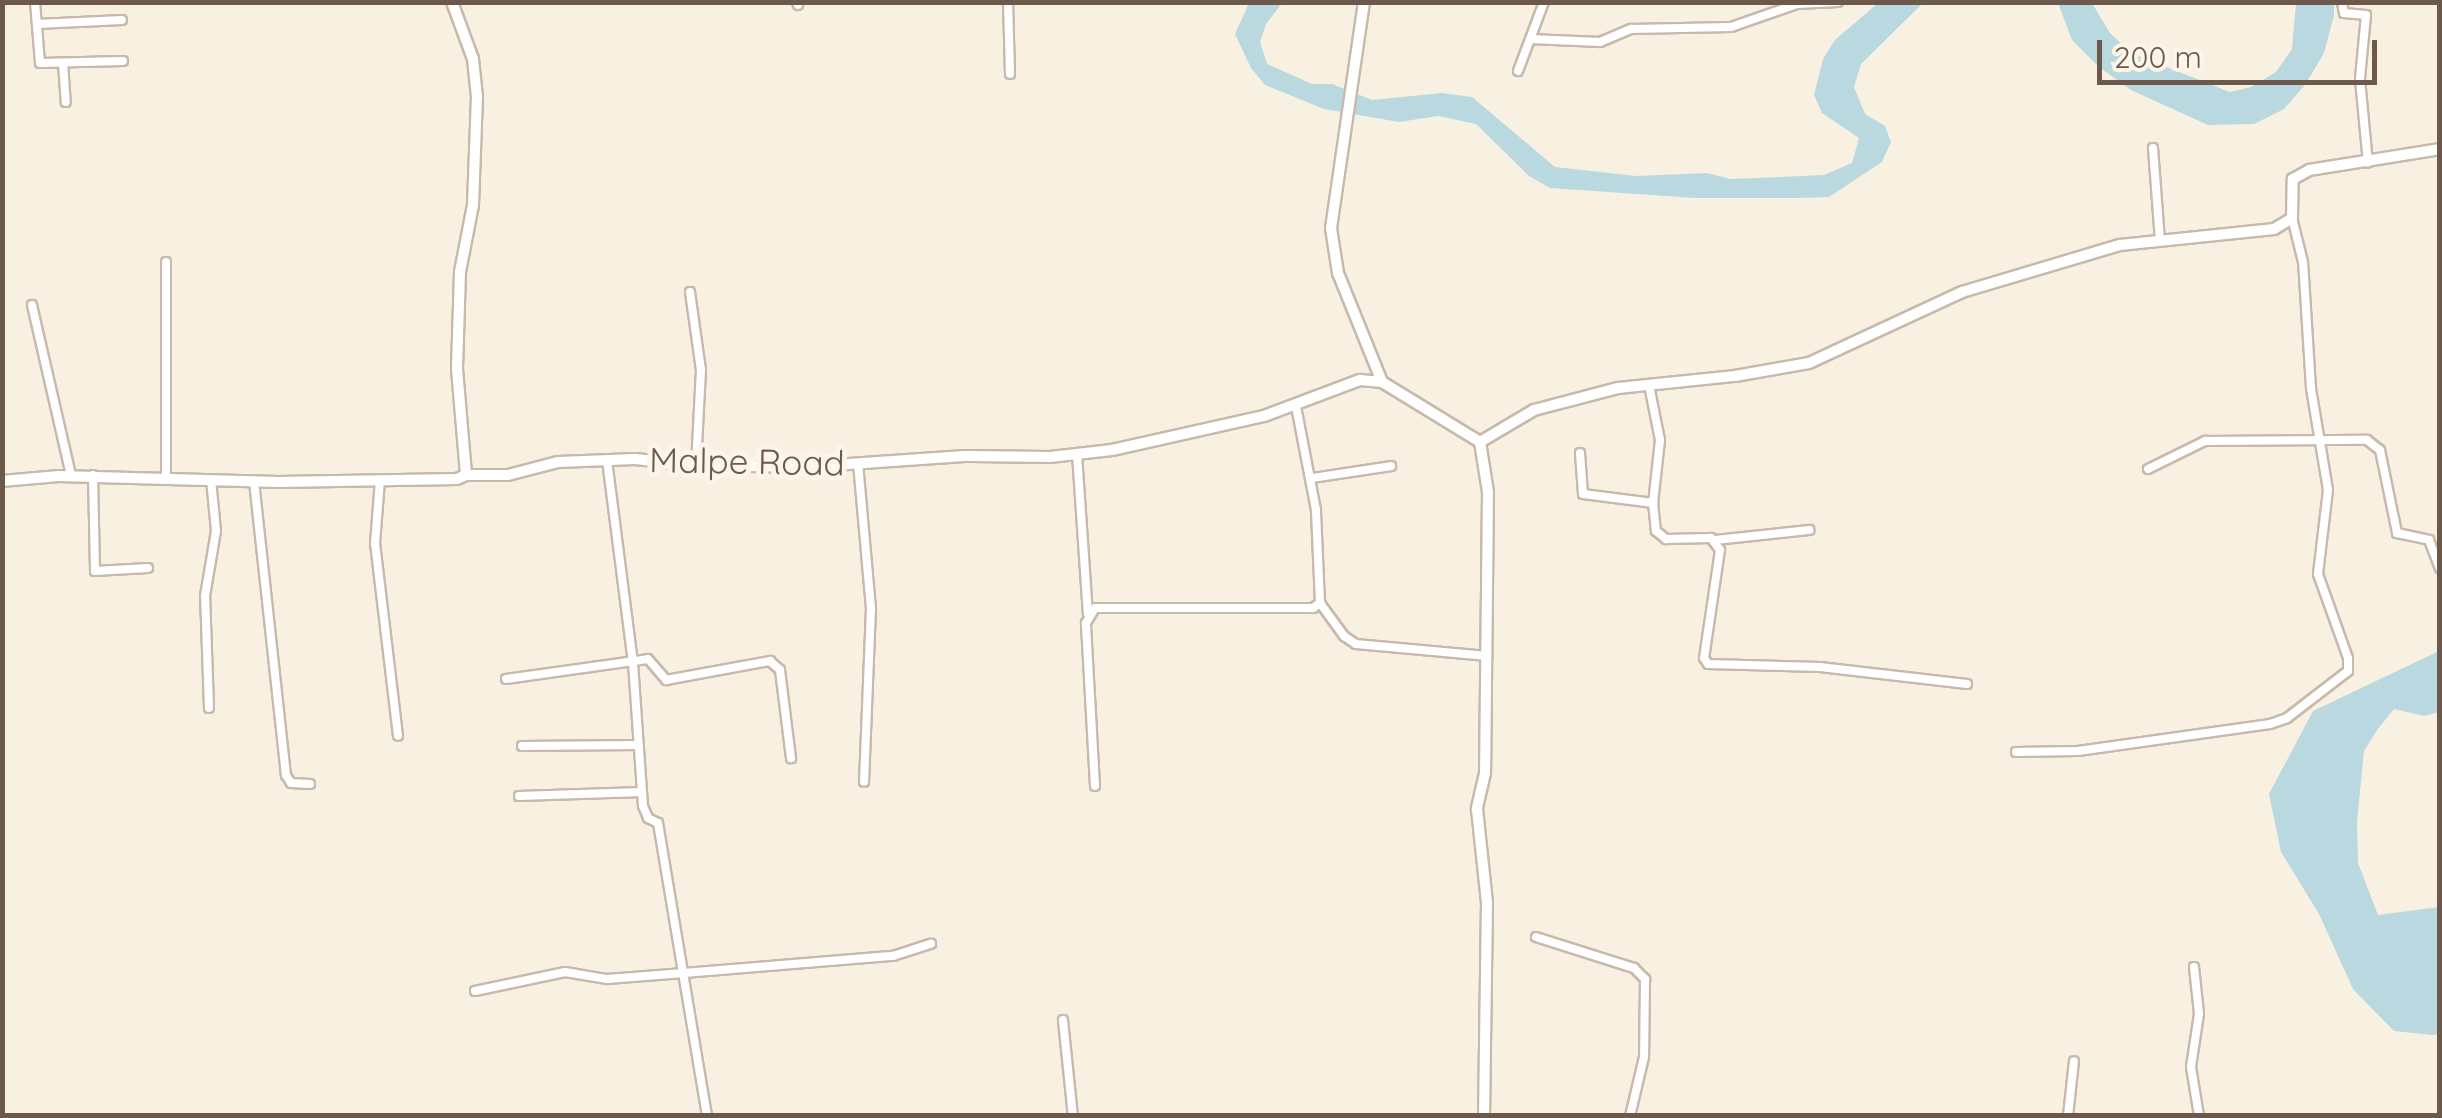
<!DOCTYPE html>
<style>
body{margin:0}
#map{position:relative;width:2442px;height:1118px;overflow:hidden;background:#f8f1e2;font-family:Quicksand,sans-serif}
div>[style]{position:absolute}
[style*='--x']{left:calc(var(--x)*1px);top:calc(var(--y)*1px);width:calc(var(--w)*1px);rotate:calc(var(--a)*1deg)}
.water>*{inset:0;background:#bad8df}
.roads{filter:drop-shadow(2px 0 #c7b9ab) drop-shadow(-2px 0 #c7b9ab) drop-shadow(0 2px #c7b9ab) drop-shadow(0 -2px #c7b9ab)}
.street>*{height:8px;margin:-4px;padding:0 4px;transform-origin:4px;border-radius:4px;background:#fff}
.secondary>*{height:10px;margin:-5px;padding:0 5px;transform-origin:5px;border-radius:5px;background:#fff}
span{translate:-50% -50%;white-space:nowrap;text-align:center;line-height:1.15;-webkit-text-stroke:10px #fcf5e8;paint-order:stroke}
.street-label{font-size:35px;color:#6d594c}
.frame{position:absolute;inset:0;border:5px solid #6d594c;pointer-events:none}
.scale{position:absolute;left:2097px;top:40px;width:280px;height:45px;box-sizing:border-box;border:5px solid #6d594c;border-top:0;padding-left:12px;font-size:30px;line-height:35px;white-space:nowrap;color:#6d594c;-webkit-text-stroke:8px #fcf5e8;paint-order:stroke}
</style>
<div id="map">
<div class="water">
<i style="clip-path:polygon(1249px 3px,1282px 3px,1266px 24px,1260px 42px,1267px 64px,1312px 84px,1332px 84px,1372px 100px,1442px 93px,1472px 97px,1555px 167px,1636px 176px,1707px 173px,1731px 179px,1824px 175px,1852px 163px,1859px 138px,1822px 113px,1814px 95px,1823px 59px,1835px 40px,1878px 3px,1923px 3px,1861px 64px,1854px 87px,1865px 114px,1885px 126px,1891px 142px,1882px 162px,1829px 197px,1796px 198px,1695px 198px,1550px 188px,1529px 176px,1476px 124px,1438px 116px,1399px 122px,1324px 109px,1265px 85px,1251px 68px,1235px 34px)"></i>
<i style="clip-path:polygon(2058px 3px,2092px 3px,2110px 33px,2131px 53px,2230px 92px,2251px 87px,2276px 72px,2292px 49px,2296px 3px,2334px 3px,2334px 15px,2324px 53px,2305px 85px,2284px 109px,2254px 124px,2208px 125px,2131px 90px,2099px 67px,2072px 40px)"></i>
<i style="clip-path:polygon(2439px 651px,2439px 712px,2424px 716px,2394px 709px,2377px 730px,2364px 751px,2357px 822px,2358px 863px,2378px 915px,2439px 907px,2439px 1034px,2432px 1035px,2394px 1031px,2353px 989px,2319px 914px,2281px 852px,2269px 794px,2313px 711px)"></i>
</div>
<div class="roads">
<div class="street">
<i style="--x:35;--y:2;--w:61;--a:85.3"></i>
<i style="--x:40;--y:63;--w:83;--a:-1.4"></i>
<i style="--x:797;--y:2;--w:3;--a:72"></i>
<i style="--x:1008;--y:2;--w:72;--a:88.4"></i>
<i style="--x:2342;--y:2;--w:11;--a:80"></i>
<i style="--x:2344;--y:13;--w:22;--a:5"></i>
<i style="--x:2366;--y:15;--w:64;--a:95.4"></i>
<i style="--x:2360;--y:79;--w:84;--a:84.6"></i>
<i style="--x:37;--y:24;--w:85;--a:-2.7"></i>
<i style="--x:1530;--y:39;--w:70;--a:2.5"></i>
<i style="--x:1600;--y:42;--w:34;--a:-23"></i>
<i style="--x:1631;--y:29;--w:100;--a:-1.1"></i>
<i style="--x:1731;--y:27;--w:70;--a:-19.2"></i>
<i style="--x:1797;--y:4;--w:41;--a:-2.8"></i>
<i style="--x:63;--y:63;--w:39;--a:86"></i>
<i style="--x:1518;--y:71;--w:74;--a:-69.4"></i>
<i style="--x:2153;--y:148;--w:93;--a:85.7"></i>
<i style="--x:166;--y:262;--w:215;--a:90"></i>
<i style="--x:690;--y:292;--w:79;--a:82"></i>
<i style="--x:701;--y:370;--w:95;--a:93"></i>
<i style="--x:32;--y:305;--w:174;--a:77.1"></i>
<i style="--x:1649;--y:385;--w:56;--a:78.7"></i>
<i style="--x:1660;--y:440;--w:63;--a:96.3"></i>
<i style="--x:1653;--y:503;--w:28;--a:84"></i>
<i style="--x:1656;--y:531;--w:13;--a:39"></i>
<i style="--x:1666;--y:539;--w:45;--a:-1.3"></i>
<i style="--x:1711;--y:538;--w:15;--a:53"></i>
<i style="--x:1720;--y:550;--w:109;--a:98.4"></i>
<i style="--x:1704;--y:658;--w:7;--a:56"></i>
<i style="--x:1708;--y:664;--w:112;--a:1.5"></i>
<i style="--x:1820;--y:667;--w:148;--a:6.6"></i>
<i style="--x:1580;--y:453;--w:41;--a:85.8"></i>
<i style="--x:1583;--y:494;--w:71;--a:7.3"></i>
<i style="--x:1077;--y:454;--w:160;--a:86.1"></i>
<i style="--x:607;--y:460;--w:205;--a:82.7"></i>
<i style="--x:633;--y:663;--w:143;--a:86"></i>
<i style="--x:643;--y:806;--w:13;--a:67"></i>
<i style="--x:648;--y:818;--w:11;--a:27"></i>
<i style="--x:658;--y:823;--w:297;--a:80.5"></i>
<i style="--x:858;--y:463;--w:146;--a:84.9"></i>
<i style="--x:871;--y:608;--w:174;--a:92.3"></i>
<i style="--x:2148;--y:469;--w:64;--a:-26.2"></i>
<i style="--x:2205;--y:441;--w:162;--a:-0.4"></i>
<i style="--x:2367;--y:440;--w:16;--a:38"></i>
<i style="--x:2380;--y:450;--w:85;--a:78.4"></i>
<i style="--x:2397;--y:533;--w:33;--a:12"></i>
<i style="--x:2429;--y:540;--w:31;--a:69"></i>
<i style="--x:93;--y:475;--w:96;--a:88.8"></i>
<i style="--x:95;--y:571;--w:53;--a:-3.2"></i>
<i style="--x:1312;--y:478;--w:80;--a:-8.6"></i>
<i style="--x:380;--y:480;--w:63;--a:94.5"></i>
<i style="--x:375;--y:543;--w:194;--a:83.2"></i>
<i style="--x:254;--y:481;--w:296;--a:83.8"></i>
<i style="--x:286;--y:775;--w:9;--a:58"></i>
<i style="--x:291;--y:783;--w:19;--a:3"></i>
<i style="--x:1715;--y:540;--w:95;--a:-6.1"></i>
<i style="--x:1320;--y:603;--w:41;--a:54"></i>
<i style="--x:1344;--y:636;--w:14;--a:34"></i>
<i style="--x:1356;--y:644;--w:132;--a:5.2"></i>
<i style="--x:506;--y:679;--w:143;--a:-8"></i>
<i style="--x:648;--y:659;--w:28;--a:49"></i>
<i style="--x:666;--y:680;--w:106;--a:-10.4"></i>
<i style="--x:770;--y:661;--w:13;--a:42"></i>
<i style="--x:780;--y:670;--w:89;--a:82.9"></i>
<i style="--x:209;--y:708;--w:112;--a:-92"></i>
<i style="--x:205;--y:596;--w:66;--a:-80.4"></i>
<i style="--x:216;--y:531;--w:52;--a:-95.5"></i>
<i style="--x:522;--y:746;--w:117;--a:-0.5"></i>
<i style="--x:2016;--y:752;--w:62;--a:-0.9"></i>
<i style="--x:2078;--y:751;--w:194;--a:-8"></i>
<i style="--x:2270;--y:724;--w:18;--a:-19"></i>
<i style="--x:2287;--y:718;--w:77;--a:-37.6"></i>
<i style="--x:2348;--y:671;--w:13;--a:-90"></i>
<i style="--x:2348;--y:658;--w:89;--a:-109.7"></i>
<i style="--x:2318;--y:574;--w:85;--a:-83.2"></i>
<i style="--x:2328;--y:490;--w:103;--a:-99.5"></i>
<i style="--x:2311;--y:388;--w:126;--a:-93.6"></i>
<i style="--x:2303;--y:262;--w:45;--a:-104"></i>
<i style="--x:1095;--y:786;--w:163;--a:-93.2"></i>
<i style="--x:1086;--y:623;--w:17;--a:-59"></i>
<i style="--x:1095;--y:608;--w:218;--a:0"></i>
<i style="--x:1313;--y:608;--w:9;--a:-36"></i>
<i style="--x:1320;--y:603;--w:93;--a:-92.5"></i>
<i style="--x:1316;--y:510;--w:106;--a:-100.9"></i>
<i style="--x:519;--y:796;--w:123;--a:-1.9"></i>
<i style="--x:1536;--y:937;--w:103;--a:17.6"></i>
<i style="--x:1634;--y:968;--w:16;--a:45"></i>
<i style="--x:1645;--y:979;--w:78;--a:90.7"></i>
<i style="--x:1644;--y:1057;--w:61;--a:103.3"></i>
<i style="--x:2194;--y:967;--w:47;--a:83.9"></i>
<i style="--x:2199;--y:1014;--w:54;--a:98.6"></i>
<i style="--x:2191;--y:1067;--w:50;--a:80.7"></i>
<i style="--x:475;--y:991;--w:92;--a:-11.9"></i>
<i style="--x:565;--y:972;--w:43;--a:9.5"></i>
<i style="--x:607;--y:979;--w:77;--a:-4.5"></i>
<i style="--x:684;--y:973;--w:210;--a:-4.7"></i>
<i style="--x:893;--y:956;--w:40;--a:-18"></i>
<i style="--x:1063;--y:1020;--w:97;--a:84.1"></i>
<i style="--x:2068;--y:1116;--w:55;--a:-83.8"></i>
</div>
<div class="secondary">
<i style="--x:452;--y:2;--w:61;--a:69.8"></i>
<i style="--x:473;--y:59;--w:37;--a:84"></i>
<i style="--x:477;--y:96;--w:109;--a:92.1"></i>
<i style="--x:473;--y:205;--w:68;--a:101"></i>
<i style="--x:460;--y:272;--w:97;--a:91.8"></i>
<i style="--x:457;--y:369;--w:106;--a:85.1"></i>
<i style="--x:466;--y:475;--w:42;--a:0"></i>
<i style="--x:508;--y:475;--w:52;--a:-14.6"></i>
<i style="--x:558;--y:462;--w:77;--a:-2.2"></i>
<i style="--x:635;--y:459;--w:58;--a:5.9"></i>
<i style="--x:693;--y:465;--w:113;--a:1"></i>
<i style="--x:806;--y:467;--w:159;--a:-4"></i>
<i style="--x:965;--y:456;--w:85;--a:0.7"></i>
<i style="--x:1050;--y:457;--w:62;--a:-6.4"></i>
<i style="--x:1112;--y:450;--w:156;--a:-12.6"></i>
<i style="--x:1264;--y:416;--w:103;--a:-20.6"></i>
<i style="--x:1360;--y:380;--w:22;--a:5"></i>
<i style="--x:1382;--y:382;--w:115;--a:31.5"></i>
<i style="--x:1364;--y:2;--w:228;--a:98.3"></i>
<i style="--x:1331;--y:228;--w:46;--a:81.2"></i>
<i style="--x:1338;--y:273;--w:118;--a:68"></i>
<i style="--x:1480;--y:442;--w:63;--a:-30.7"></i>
<i style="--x:1534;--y:410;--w:87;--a:-14.7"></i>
<i style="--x:1618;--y:388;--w:118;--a:-5.9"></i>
<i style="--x:1735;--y:376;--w:75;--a:-10"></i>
<i style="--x:1809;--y:363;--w:169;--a:-24.9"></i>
<i style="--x:1962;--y:292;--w:165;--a:-16.6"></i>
<i style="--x:2120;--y:245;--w:155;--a:-5.9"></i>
<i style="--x:2274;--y:229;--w:21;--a:-31"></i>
<i style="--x:2292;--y:218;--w:39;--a:-89"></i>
<i style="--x:2293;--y:179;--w:18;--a:-29"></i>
<i style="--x:2309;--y:170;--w:133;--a:-9.1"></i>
<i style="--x:1480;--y:442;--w:51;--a:80.9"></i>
<i style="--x:1488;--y:492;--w:281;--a:90.6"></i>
<i style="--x:1485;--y:773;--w:37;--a:103"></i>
<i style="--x:1477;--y:809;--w:94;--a:83.9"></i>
<i style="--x:1487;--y:902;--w:214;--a:90.8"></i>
<i style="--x:2;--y:481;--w:57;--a:-5"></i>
<i style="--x:59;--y:476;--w:219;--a:1.6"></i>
<i style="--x:278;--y:482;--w:179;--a:-1"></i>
<i style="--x:457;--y:479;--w:10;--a:-24"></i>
</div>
</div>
<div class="street-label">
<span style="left:747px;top:461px;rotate:1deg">Malpe Road</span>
</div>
<div class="frame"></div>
<div class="scale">200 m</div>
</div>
